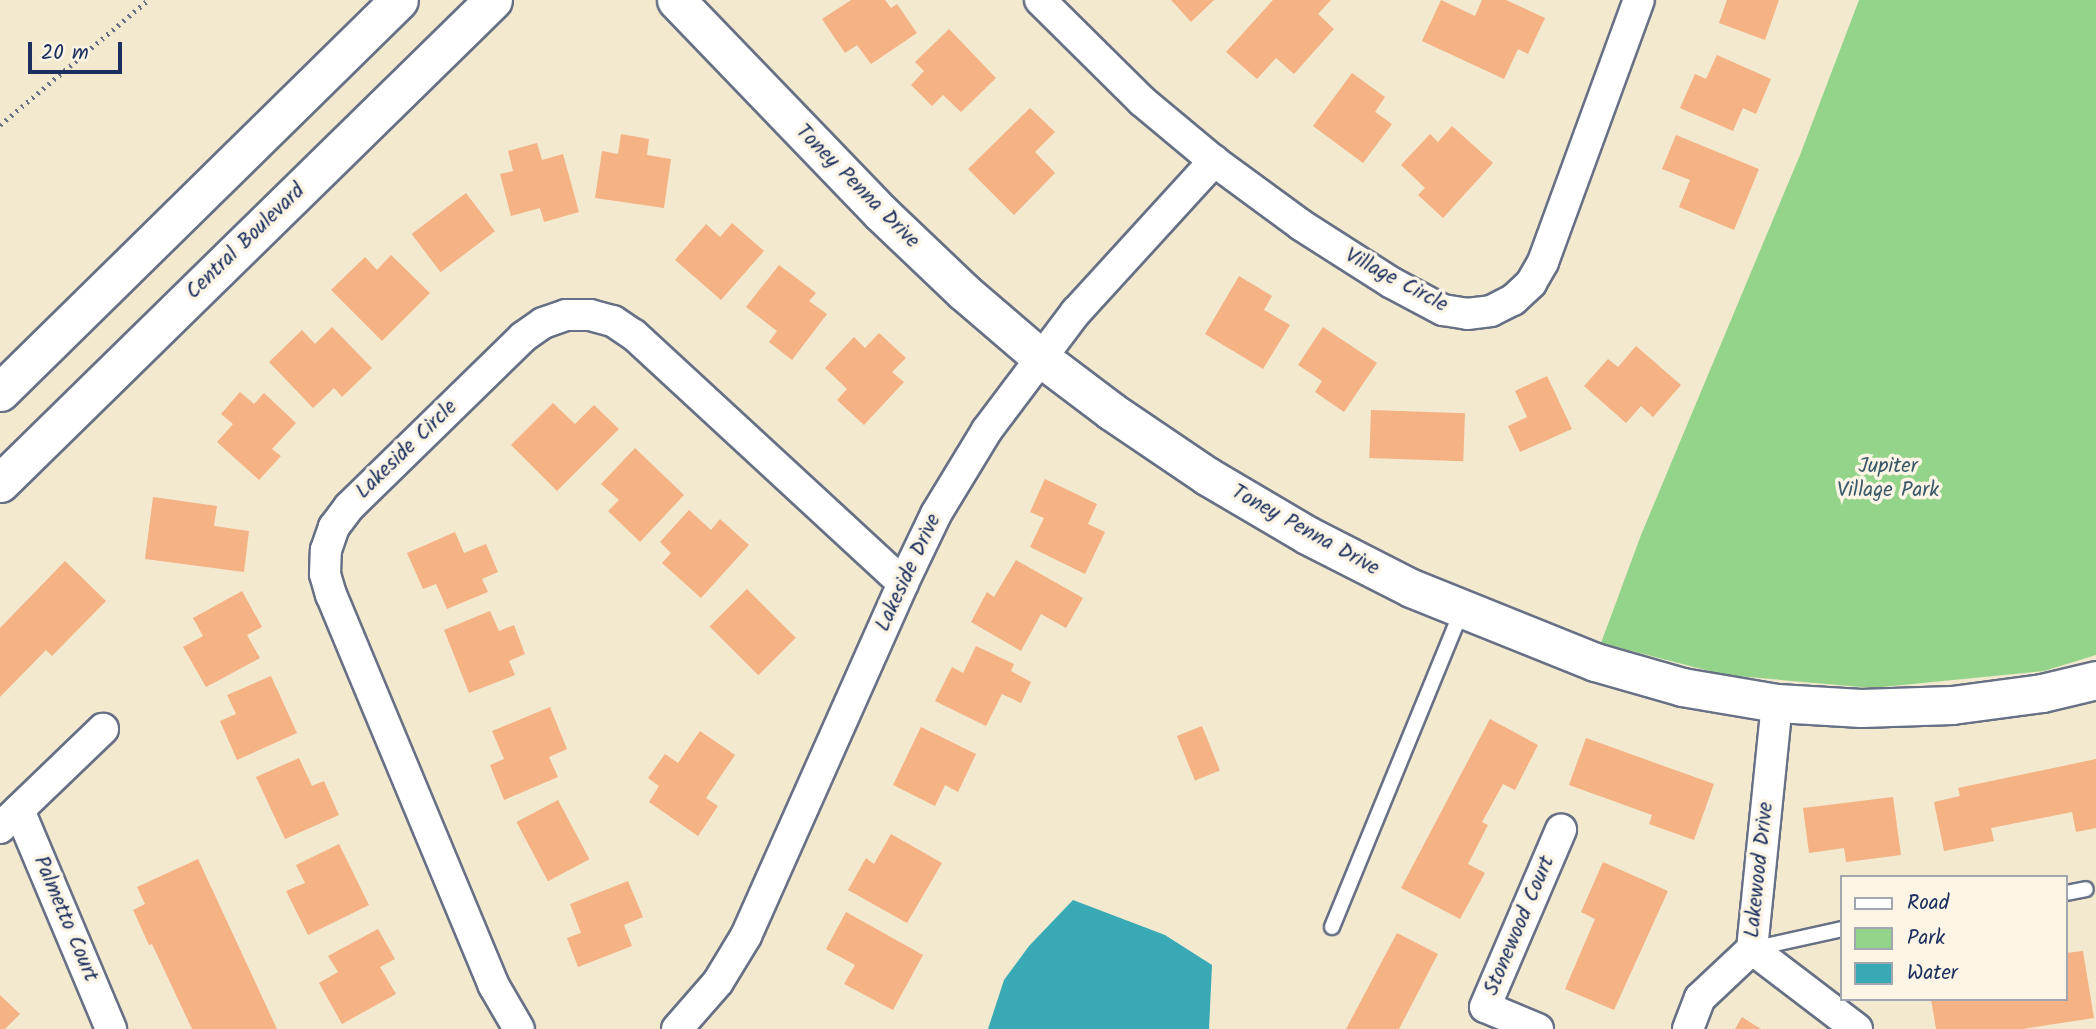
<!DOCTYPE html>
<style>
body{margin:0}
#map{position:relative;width:2096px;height:1029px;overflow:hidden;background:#f3e9ce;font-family:Kalam,sans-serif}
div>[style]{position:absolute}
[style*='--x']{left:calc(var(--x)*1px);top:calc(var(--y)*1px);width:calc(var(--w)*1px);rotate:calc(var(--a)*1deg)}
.green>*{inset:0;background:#94d48a}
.water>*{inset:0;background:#39aab5}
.building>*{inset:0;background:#f4b285;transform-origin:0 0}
.path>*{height:4.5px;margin-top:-2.25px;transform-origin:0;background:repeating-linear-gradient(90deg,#677085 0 2px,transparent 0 7px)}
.roads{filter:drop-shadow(2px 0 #677085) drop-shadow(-2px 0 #677085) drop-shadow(0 2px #677085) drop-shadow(0 -2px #677085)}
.service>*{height:14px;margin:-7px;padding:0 7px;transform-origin:7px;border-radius:7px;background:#fff}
.minor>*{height:30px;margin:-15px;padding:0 15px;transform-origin:15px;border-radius:15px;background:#fff}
.tertiary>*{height:37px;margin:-18.5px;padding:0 18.5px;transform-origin:18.5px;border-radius:18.5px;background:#fff}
span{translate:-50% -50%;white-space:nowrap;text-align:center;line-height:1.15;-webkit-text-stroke:7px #fcf5e5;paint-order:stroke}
.street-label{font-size:21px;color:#1b2f5e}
.park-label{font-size:21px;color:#395869}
.legend{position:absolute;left:1840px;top:875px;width:228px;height:126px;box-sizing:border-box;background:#fcf5e5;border:2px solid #a2a6af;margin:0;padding:9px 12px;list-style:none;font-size:21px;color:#1b2f5e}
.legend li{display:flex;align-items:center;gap:14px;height:35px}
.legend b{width:35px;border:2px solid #a2a6af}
.scale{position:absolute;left:28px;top:42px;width:94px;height:32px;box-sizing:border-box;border:4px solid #1b2f5e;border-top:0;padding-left:9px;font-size:21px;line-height:24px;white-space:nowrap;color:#1b2f5e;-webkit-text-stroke:5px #fcf5e5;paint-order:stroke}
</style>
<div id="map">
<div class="green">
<i style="clip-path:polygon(1859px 0,2096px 0,2096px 655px,2044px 671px,1872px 688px,1725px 675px,1601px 643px,1641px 535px,1800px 155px)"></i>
</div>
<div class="water">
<i style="clip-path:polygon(1073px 900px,1165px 935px,1212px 965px,1209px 1029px,988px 1029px,1004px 980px,1029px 946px)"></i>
</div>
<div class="building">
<i style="clip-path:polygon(851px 0,885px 0,891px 8px,897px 4px,917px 33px,871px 64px,857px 45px,845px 53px,822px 19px)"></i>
<i style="clip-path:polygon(1171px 0,1214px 0,1191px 22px)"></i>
<i style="clip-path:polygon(1273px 0,1331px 0,1318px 14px,1334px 29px,1294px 74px,1276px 58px,1257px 79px,1226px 52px)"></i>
<i style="clip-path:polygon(1441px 0,1475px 16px,1482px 0,1506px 0,1545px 18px,1528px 54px,1518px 49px,1504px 79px,1422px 41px)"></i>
<i style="clip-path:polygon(1727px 0,1779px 0,1765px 40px,1719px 23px)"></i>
<i style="clip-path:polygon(949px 29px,996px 78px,961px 112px,943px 95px,932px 106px,911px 85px,924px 71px,915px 62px)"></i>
<i style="clip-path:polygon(1717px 55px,1771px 79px,1756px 114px,1743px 108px,1733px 131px,1680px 108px,1695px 74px,1706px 79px)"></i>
<i style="clip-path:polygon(1352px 73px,1385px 97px,1375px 112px,1392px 124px,1363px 163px,1313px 126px)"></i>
<i style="clip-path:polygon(1030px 108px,1055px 132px,1035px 152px,1055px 173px,1014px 215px,968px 169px)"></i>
<i style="clip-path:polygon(1452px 126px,1493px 163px,1443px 218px,1418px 195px,1425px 188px,1401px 165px,1430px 134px,1438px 142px)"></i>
<i style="clip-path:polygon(621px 134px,649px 139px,647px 155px,671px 159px,664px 208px,595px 198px,602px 151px,618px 154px)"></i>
<i style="clip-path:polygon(1676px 135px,1759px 169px,1734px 230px,1679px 207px,1690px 180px,1662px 169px)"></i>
<i style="clip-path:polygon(537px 143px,542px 160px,563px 154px,579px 212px,544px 222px,540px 208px,511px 216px,500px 174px,513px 171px,508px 151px)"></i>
<i style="left:466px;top:193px;width:48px;height:68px;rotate:53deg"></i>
<i style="clip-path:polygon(732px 223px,764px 251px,721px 300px,675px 260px,706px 224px,720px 237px)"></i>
<i style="clip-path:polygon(391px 255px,430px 293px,382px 341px,331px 290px,365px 257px,377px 270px)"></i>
<i style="clip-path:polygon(779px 265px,816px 293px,809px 301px,827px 314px,792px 360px,769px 342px,777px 331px,746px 307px)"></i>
<i style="clip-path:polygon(1239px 276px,1272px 296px,1264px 310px,1290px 325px,1263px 369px,1205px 334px)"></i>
<i style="clip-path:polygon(332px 327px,372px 368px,342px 397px,334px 388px,313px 408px,269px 362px,302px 330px,315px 344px)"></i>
<i style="clip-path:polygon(1323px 327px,1377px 363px,1344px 412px,1315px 392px,1322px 381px,1298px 365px)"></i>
<i style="clip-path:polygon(879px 333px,906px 358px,892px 372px,904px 382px,864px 425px,837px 400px,847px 389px,825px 368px,854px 337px,865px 348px)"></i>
<i style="clip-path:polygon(1636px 346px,1681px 385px,1653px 417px,1641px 406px,1626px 423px,1584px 386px,1608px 359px,1618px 367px)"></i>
<i style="clip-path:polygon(1547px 376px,1572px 429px,1520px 452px,1508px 426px,1527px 417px,1515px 391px)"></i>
<i style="clip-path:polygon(240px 392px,254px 404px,264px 393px,296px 423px,272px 449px,281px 456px,259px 480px,217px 442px,233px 424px,221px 414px)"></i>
<i style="clip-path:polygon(553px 403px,575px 424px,594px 405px,619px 429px,557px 491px,511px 445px)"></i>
<i style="left:1371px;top:410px;width:94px;height:48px;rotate:2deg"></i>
<i style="clip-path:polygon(635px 448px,684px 495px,640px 542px,608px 511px,619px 500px,601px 484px)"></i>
<i style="clip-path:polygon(1045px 479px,1097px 504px,1088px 524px,1105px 532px,1085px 574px,1030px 547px,1044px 518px,1030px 512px)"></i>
<i style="clip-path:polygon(153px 497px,217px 506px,214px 526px,249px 531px,244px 572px,145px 559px)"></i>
<i style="clip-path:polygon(689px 510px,711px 530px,720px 519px,749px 545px,701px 598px,662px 563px,671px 553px,660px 542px)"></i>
<i style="clip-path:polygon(455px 532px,464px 553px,486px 544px,498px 572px,482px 579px,488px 592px,447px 609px,436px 584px,423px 589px,407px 553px)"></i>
<i style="clip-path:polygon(1016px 560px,1083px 598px,1066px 628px,1041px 614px,1021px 651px,971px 622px,987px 592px,994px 597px)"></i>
<i style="clip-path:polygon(65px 561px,106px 601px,52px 656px,46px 650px,0 697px,0 628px)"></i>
<i style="left:747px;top:589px;width:69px;height:53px;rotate:45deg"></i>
<i style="clip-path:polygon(242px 591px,262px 627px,247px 635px,260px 658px,206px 687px,183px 647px,203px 636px,193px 618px)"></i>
<i style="clip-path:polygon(490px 611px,499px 631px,514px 625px,525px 654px,509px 661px,515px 675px,469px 693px,444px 630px)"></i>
<i style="clip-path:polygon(976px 646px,1014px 664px,1011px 671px,1031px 682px,1021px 703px,1002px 694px,986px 726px,935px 701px,952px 667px,963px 673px)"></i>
<i style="clip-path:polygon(271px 676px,297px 733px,237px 760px,220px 721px,236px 714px,227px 695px)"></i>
<i style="clip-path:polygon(550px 707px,567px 749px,549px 757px,558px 777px,504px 800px,490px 765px,504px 759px,492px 731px)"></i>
<i style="clip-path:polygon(1490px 719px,1538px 745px,1515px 790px,1503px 784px,1482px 822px,1488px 825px,1468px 864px,1485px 873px,1460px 919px,1401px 888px)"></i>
<i style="left:1202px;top:726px;width:48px;height:27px;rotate:68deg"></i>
<i style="clip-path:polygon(921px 727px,976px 754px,958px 792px,945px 785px,935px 806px,893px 785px)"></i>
<i style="clip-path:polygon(700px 731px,735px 755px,706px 798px,718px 806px,698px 836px,649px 802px,659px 786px,648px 778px,665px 754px,678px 763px)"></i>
<i style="clip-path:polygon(1586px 738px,1714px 784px,1694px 840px,1649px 824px,1652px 815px,1569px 785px)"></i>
<i style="clip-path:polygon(299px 758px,312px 786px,324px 781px,339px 815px,285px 839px,256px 777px)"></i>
<i style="clip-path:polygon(2096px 759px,2096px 828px,2076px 832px,2072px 812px,1991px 828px,1994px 841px,1944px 851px,1934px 802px,1960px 796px,1958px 788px)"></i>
<i style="clip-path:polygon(1893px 797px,1901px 855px,1846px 862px,1844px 848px,1809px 853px,1803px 808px)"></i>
<i style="left:558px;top:800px;width:67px;height:47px;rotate:62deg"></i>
<i style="clip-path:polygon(891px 834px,942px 863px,907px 923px,848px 890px,866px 858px,874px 864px)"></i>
<i style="clip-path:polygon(339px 844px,369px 905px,308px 935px,286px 891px,305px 883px,296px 865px)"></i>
<i style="clip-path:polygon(198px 859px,277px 1029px,192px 1029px,152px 944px,149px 945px,133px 910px,145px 904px,137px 887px)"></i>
<i style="clip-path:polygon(1603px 862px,1668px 891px,1614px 1010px,1565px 989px,1595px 919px,1581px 912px)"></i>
<i style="clip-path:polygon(628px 881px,643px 917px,624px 925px,632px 946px,578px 967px,567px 938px,581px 933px,570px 904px)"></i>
<i style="clip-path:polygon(846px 912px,923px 955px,893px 1010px,844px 984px,855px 965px,826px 949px)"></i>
<i style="clip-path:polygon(378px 929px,395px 959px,380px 967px,396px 994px,342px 1024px,319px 983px,338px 972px,328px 956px)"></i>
<i style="clip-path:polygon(1397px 933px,1438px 954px,1399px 1029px,1346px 1029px)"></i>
<i style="clip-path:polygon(2083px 951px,2094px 1018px,2023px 1029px,1936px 1029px,1931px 999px,2066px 999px,2066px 953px)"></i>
<i style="clip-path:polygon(0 995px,20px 1014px,5px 1029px,0 1029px)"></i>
<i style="clip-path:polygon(1742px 1017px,1761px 1029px,1735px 1029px)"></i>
</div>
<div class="path">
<i style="--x:0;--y:125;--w:194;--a:-40.2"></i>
</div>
<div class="roads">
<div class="service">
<i style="--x:2066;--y:893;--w:20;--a:-11"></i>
<i style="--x:1332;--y:927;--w:343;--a:-67.7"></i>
<i style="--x:1752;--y:949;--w:92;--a:-12.5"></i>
</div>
<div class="minor">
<i style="--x:1040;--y:0;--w:144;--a:44.7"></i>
<i style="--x:1142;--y:101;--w:94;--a:39.8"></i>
<i style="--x:1214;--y:161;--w:108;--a:36.3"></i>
<i style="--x:1301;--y:225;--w:108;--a:32.5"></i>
<i style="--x:1392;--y:283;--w:58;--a:27.9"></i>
<i style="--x:1443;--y:310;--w:24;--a:9"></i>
<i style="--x:1467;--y:314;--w:24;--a:-7"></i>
<i style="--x:1491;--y:311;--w:25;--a:-27"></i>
<i style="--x:1513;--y:300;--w:25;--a:-43"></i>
<i style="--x:1531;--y:283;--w:24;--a:-60"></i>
<i style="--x:1543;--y:262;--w:279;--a:-69.9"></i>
<i style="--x:1777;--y:703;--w:247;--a:95.8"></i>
<i style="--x:1752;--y:949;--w:132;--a:37.3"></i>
<i style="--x:19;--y:810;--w:238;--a:67.2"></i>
<i style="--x:0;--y:828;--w:143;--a:-43.9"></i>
<i style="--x:519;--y:1029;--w:50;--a:-120.2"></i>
<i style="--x:494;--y:986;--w:424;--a:-112.6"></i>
<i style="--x:331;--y:595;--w:22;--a:-106"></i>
<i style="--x:325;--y:574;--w:24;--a:-88"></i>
<i style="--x:326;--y:550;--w:24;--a:-71"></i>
<i style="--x:334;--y:527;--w:25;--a:-53"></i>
<i style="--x:349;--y:507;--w:243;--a:-44.3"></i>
<i style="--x:523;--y:337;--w:24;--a:-35"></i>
<i style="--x:543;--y:323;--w:24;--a:-19"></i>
<i style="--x:566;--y:315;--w:24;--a:0"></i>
<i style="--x:590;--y:315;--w:24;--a:15"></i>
<i style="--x:613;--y:321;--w:25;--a:34"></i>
<i style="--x:634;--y:335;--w:366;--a:42.7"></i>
<i style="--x:677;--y:1029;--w:62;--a:-48.9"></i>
<i style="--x:718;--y:982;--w:54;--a:-58.7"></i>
<i style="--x:746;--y:936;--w:386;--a:-66"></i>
<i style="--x:903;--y:583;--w:76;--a:-64.4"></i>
<i style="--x:936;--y:514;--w:98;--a:-58.7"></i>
<i style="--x:987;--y:430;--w:148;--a:-53"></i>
<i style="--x:1076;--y:312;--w:205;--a:-47.6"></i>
<i style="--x:1538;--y:1029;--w:57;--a:-157.5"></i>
<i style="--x:1485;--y:1007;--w:193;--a:-66.8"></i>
<i style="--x:1688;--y:1029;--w:33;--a:-69"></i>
<i style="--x:1700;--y:998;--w:71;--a:-43.3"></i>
</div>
<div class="tertiary">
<i style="--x:676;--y:0;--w:294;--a:46.1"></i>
<i style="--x:880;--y:212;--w:116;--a:43.6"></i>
<i style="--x:964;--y:292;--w:101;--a:40.6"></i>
<i style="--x:1041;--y:358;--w:88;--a:37.1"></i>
<i style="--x:1111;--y:411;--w:116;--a:34.1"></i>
<i style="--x:1207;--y:476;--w:116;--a:30.5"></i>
<i style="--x:1307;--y:535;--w:117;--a:27"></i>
<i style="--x:1411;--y:588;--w:198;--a:21.9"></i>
<i style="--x:1595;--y:662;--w:91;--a:16"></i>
<i style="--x:1682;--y:687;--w:96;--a:9.6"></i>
<i style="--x:1777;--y:703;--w:84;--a:3.4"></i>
<i style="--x:1861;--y:708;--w:91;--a:-1.9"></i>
<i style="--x:1952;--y:705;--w:91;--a:-7.6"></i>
<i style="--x:2042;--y:693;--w:56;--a:-13.5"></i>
<i style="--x:0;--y:392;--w:559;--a:-44.49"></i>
<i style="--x:0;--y:483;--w:690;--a:-44.41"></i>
</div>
</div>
<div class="street-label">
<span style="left:857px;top:187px;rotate:45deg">Toney Penna Drive</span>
<span style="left:246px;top:242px;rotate:-44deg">Central Boulevard</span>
<span style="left:1396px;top:281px;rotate:28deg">Village Circle</span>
<span style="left:407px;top:450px;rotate:-44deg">Lakeside Circle</span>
<span style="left:1305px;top:531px;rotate:29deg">Toney Penna Drive</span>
<span style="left:909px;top:573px;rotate:-65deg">Lakeside Drive</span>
<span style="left:1760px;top:870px;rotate:-84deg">Lakewood Drive</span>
<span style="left:65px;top:919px;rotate:67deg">Palmetto Court</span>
<span style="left:1520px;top:926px;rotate:-67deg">Stonewood Court</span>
</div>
<div class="park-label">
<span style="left:1888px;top:479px">Jupiter<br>Village Park</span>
</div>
<ul class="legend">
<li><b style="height:9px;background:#fff"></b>Road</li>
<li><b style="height:19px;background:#94d48a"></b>Park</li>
<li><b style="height:19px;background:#39aab5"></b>Water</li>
</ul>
<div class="scale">20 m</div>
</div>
